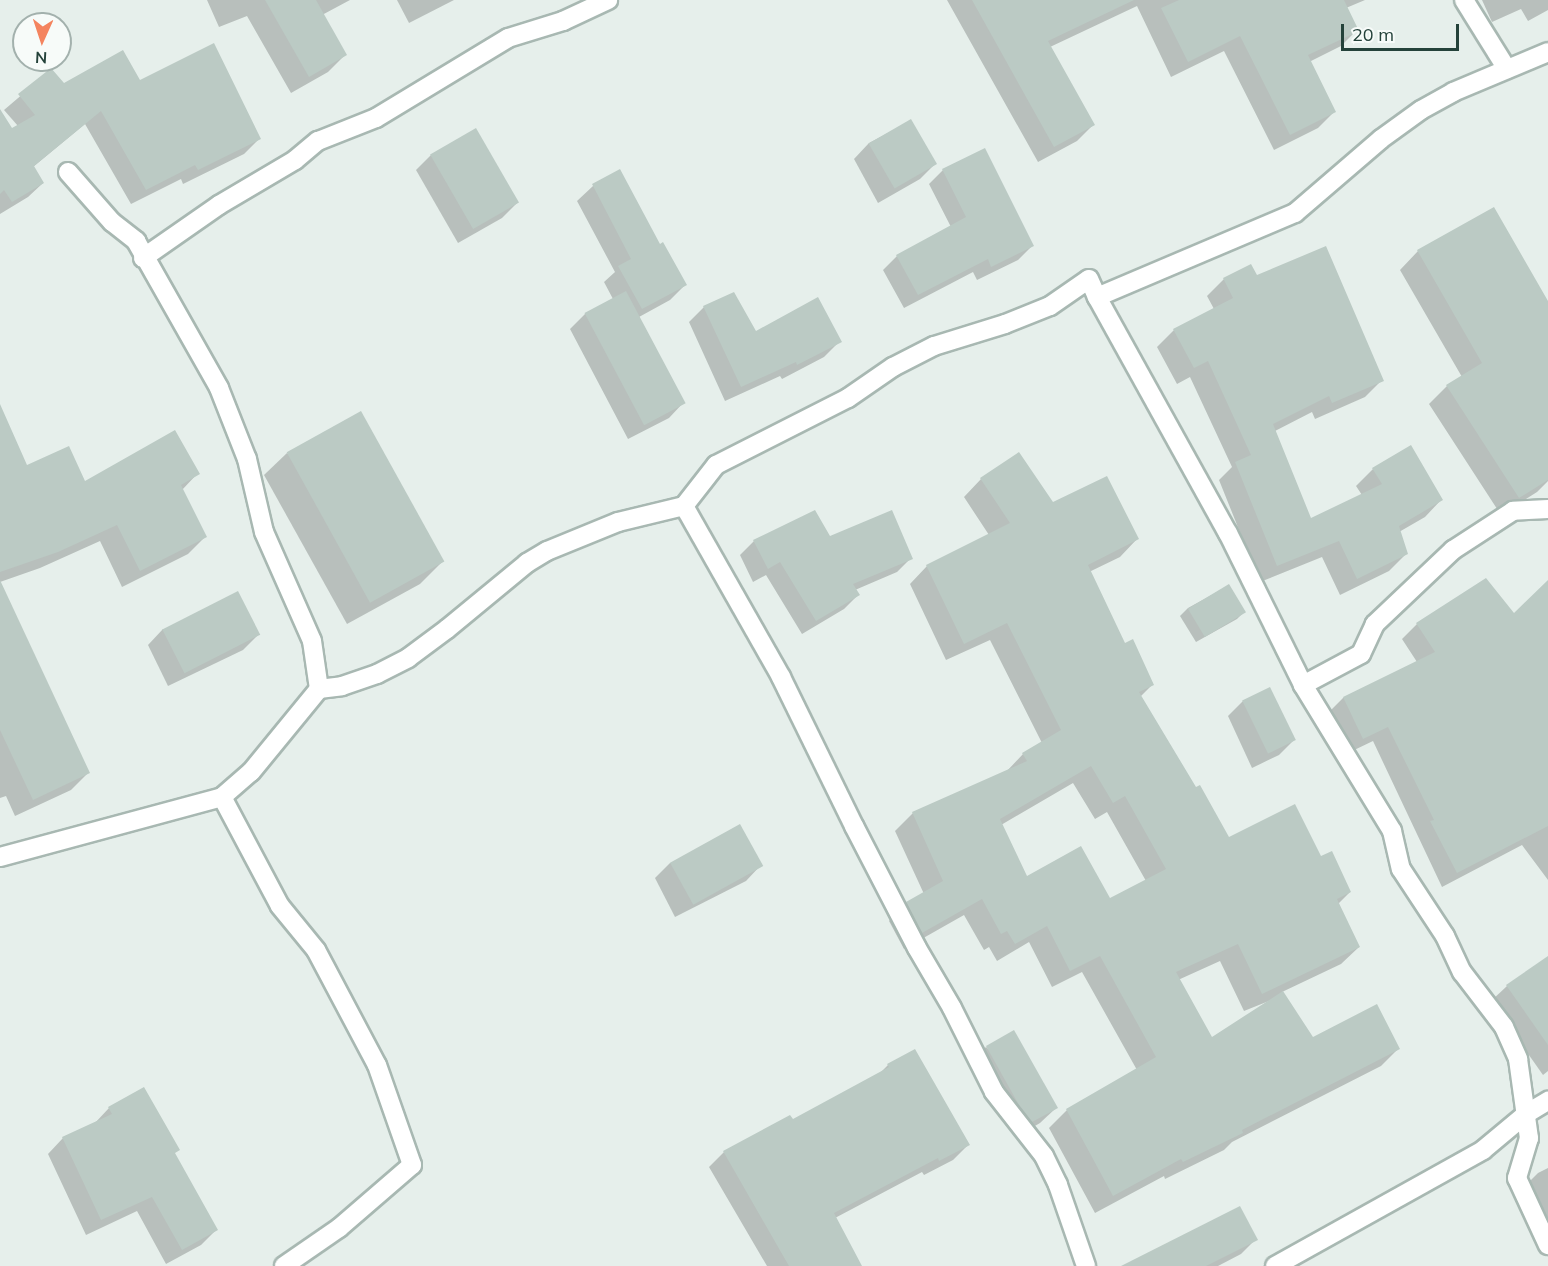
<!DOCTYPE html>
<style>
body{margin:0}
#map{position:relative;width:1548px;height:1266px;overflow:hidden;background:#e6efeb;font-family:Mulish,sans-serif}
div>[style]{position:absolute}
[style*='--x']{left:calc(var(--x)*1px);top:calc(var(--y)*1px);width:calc(var(--w)*1px);rotate:calc(var(--a)*1deg)}
.shadow>*{inset:0;background:#0003}
.building>*{inset:0;background:#bbcac4;transform-origin:0 0}
.roads{filter:drop-shadow(2px 0 #a8b8b2) drop-shadow(-2px 0 #a8b8b2) drop-shadow(0 2px #a8b8b2) drop-shadow(0 -2px #a8b8b2)}
.minor>*{height:18px;margin:-9px;padding:0 9px;transform-origin:9px;border-radius:9px;background:#fff}
span{translate:-50% -50%;white-space:nowrap;text-align:center;line-height:1.15;-webkit-text-stroke:4.5px #f7fbf9;paint-order:stroke}
.north{position:absolute;left:12px;top:12px;width:60px;height:60px;box-sizing:border-box;background:#f7fbf9;border:2px solid #a3b1ad;border-radius:50%;rotate:183deg;font-size:16px;font-weight:700;line-height:24px;text-align:center;color:#24423a}
.north::after{content:'';display:block;margin:auto;width:21px;height:27px;background:#f4845f;clip-path:polygon(50% 0,100% 100%,50% 72%,0 100%)}
.scale{position:absolute;left:1341px;top:24px;width:118px;height:27px;box-sizing:border-box;border:3px solid #24423a;border-top:0;padding-left:8px;font-size:18px;line-height:21px;white-space:nowrap;color:#24423a;-webkit-text-stroke:4px #f7fbf9;paint-order:stroke}
</style>
<div id="map">
<div class="shadow">
<i style="clip-path:polygon(207px 0,350px 0,322px 15px,345px 55px,328px 72px,291px 93px,247px 16px,219px 27px)"></i>
<i style="clip-path:polygon(397px 0,454px 0,409px 23px)"></i>
<i style="clip-path:polygon(947px 0,1365px 0,1346px 8px,1357px 30px,1341px 46px,1309px 62px,1334px 112px,1318px 128px,1274px 150px,1224px 51px,1171px 77px,1137px 6px,1050px 47px,1093px 125px,1077px 141px,1038px 162px)"></i>
<i style="clip-path:polygon(1482px 0,1548px 0,1548px 10px,1528px 21px,1521px 9px,1492px 22px)"></i>
<i style="clip-path:polygon(51px 70px,63px 85px,140px 81px,259px 139px,244px 154px,183px 184px,181px 179px,131px 204px,85px 124px,33px 167px,43px 183px,28px 197px,0 214px,0 137px,18px 126px,4px 110px)"></i>
<i style="clip-path:polygon(911px 121px,935px 164px,920px 179px,878px 203px,854px 159px,869px 143px)"></i>
<i style="clip-path:polygon(431px 155px,517px 203px,502px 218px,458px 243px,416px 170px)"></i>
<i style="clip-path:polygon(943px 170px,1032px 246px,1018px 260px,977px 280px,973px 272px,904px 308px,883px 270px,897px 256px,951px 227px,929px 184px)"></i>
<i style="clip-path:polygon(620px 171px,660px 246px,685px 285px,670px 300px,639px 317px,684px 402px,669px 418px,628px 439px,570px 329px,585px 314px,613px 299px,604px 282px,615px 272px,577px 201px,593px 186px)"></i>
<i style="clip-path:polygon(1493px 209px,1548px 304px,1548px 481px,1537px 492px,1501px 515px,1429px 404px,1447px 386px,1462px 377px,1400px 270px,1418px 251px)"></i>
<i style="clip-path:polygon(1256px 277px,1382px 380px,1365px 397px,1315px 419px,1312px 412px,1275px 431px,1311px 520px,1362px 495px,1356px 486px,1373px 469px,1441px 500px,1425px 517px,1399px 532px,1406px 554px,1389px 571px,1340px 595px,1322px 557px,1260px 582px,1219px 480px,1232px 467px,1190px 377px,1177px 384px,1157px 347px,1174px 330px,1214px 309px,1207px 296px,1224px 279px)"></i>
<i style="clip-path:polygon(704px 307px,756px 333px,840px 341px,824px 357px,782px 379px,780px 376px,725px 401px,689px 322px)"></i>
<i style="clip-path:polygon(0 408px,27px 467px,85px 483px,198px 473px,182px 490px,205px 537px,188px 554px,122px 587px,100px 541px,40px 568px,0 582px)"></i>
<i style="clip-path:polygon(287px 453px,443px 561px,420px 584px,347px 624px,264px 475px)"></i>
<i style="clip-path:polygon(evenodd,981px 479px,1053px 504px,1137px 539px,1120px 557px,1089px 572px,1124px 645px,1153px 684px,1140px 697px,1195px 789px,1229px 839px,1320px 858px,1350px 892px,1338px 904px,1359px 947px,1341px 964px,1282px 992px,1312px 1039px,1398px 1049px,1381px 1066px,1232px 1142px,1224px 1150px,1165px 1179px,1164px 1176px,1095px 1213px,1049px 1128px,1067px 1110px,1137px 1070px,1082px 972px,1052px 987px,1029px 942px,997px 961px,989px 947px,984px 950px,964px 915px,904px 949px,889px 921px,907px 903px,924px 894px,895px 831px,913px 813px,1006px 772px,1023px 754px,1042px 743px,990px 640px,946px 660px,910px 584px,927px 566px,989px 535px,964px 497px,981px 479px,1073px 783px,1095px 819px,1107px 812px,1146px 881px,1109px 900px,1027px 878px,1001px 825px,1073px 783px,981px 479px,1220px 961px,1244px 1011px,1276px 998px,1211px 1039px,1178px 980px,1220px 961px)"></i>
<i style="clip-path:polygon(754px 541px,911px 558px,897px 572px,855px 590px,858px 595px,844px 609px,802px 634px,766px 575px,753px 582px,740px 555px)"></i>
<i style="clip-path:polygon(1548px 582px,1548px 880px,1522px 845px,1442px 887px,1373px 741px,1348px 753px,1328px 713px,1343px 698px,1417px 662px,1402px 639px,1417px 624px,1514px 616px)"></i>
<i style="clip-path:polygon(0 584px,88px 773px,71px 790px,15px 816px,6px 796px,0 798px)"></i>
<i style="clip-path:polygon(1228px 586px,1244px 612px,1237px 619px,1196px 642px,1180px 616px,1188px 608px)"></i>
<i style="clip-path:polygon(163px 629px,258px 635px,243px 650px,168px 686px,148px 645px)"></i>
<i style="clip-path:polygon(1243px 701px,1294px 740px,1279px 755px,1252px 768px,1228px 716px)"></i>
<i style="clip-path:polygon(670px 863px,761px 865px,746px 881px,675px 917px,655px 878px)"></i>
<i style="clip-path:polygon(1543px 961px,1548px 969px,1548px 1071px,1543px 1075px,1491px 1001px,1507px 986px)"></i>
<i style="clip-path:polygon(986px 1047px,1056px 1108px,1040px 1123px,1016px 1137px,1004px 1121px,971px 1062px)"></i>
<i style="clip-path:polygon(915px 1051px,968px 1145px,953px 1160px,924px 1175px,922px 1172px,835px 1218px,861px 1266px,767px 1266px,709px 1167px,724px 1152px,792px 1121px,879px 1074px,888px 1065px)"></i>
<i style="clip-path:polygon(109px 1108px,174px 1154px,216px 1230px,201px 1245px,166px 1264px,137px 1211px,86px 1235px,48px 1154px,63px 1138px,94px 1124px)"></i>
<i style="clip-path:polygon(1548px 1168px,1548px 1247px,1518px 1193px,1538px 1173px)"></i>
<i style="clip-path:polygon(1256px 1239px,1241px 1254px,1218px 1266px,1135px 1266px)"></i>
</div>
<div class="building">
<i style="clip-path:polygon(265px 0,316px 0,347px 55px,309px 77px)"></i>
<i style="clip-path:polygon(972px 0,1134px 0,1048px 41px,1095px 125px,1054px 147px)"></i>
<i style="clip-path:polygon(1179px 0,1344px 0,1359px 31px,1308px 55px,1336px 112px,1290px 135px,1240px 36px,1188px 62px,1161px 8px)"></i>
<i style="clip-path:polygon(214px 43px,261px 139px,198px 170px,195px 165px,146px 190px,101px 111px,34px 166px,44px 183px,12px 202px,4px 190px,0 194px,0 109px,12px 128px,35px 115px,18px 94px,51px 68px,64px 83px,123px 50px,140px 80px)"></i>
<i style="left:911px;top:119px;width:52px;height:49px;rotate:60deg"></i>
<i style="left:476px;top:128px;width:86px;height:53px;rotate:60deg"></i>
<i style="clip-path:polygon(985px 148px,1034px 246px,991px 267px,988px 259px,918px 295px,896px 255px,966px 217px,942px 169px)"></i>
<i style="clip-path:polygon(620px 169px,660px 244px,663px 242px,687px 285px,642px 309px,618px 266px,631px 259px,592px 184px)"></i>
<i style="clip-path:polygon(1494px 207px,1548px 301px,1548px 480px,1519px 498px,1446px 385px,1482px 363px,1417px 250px)"></i>
<i style="clip-path:polygon(1326px 246px,1384px 381px,1332px 403px,1329px 396px,1273px 424px,1311px 518px,1382px 484px,1372px 468px,1411px 445px,1443px 500px,1399px 526px,1408px 554px,1357px 579px,1339px 541px,1277px 566px,1235px 462px,1251px 455px,1208px 361px,1194px 368px,1173px 329px,1233px 298px,1223px 278px,1251px 264px,1257px 275px)"></i>
<i style="left:626px;top:291px;width:127px;height:47px;rotate:62deg"></i>
<i style="clip-path:polygon(734px 292px,756px 331px,818px 297px,842px 342px,797px 365px,796px 362px,741px 387px,703px 306px)"></i>
<i style="clip-path:polygon(0 404px,27px 465px,69px 446px,85px 481px,175px 430px,200px 474px,181px 485px,207px 537px,140px 571px,117px 525px,58px 552px,0 572px)"></i>
<i style="left:361px;top:411px;width:172px;height:85px;rotate:61deg"></i>
<i style="clip-path:polygon(evenodd,1019px 452px,1053px 502px,1107px 476px,1139px 539px,1088px 565px,1125px 643px,1133px 639px,1154px 685px,1139px 692px,1196px 787px,1200px 785px,1229px 837px,1295px 804px,1321px 856px,1332px 851px,1351px 892px,1337px 899px,1360px 947px,1262px 994px,1238px 944px,1176px 972px,1212px 1037px,1283px 991px,1313px 1037px,1377px 1004px,1400px 1049px,1242px 1130px,1243px 1133px,1183px 1162px,1181px 1159px,1113px 1196px,1066px 1109px,1156px 1057px,1100px 956px,1070px 971px,1047px 926px,1015px 944px,1007px 931px,1001px 934px,982px 899px,922px 933px,906px 902px,943px 881px,912px 812px,1027px 761px,1022px 753px,1061px 730px,1007px 623px,964px 644px,926px 565px,1010px 523px,980px 478px,1019px 452px,1091px 766px,1113px 803px,1125px 796px,1166px 869px,1110px 898px,1081px 846px,1027px 876px,1000px 819px,1091px 766px)"></i>
<i style="clip-path:polygon(815px 510px,830px 536px,892px 510px,913px 559px,853px 584px,860px 595px,816px 621px,780px 562px,768px 569px,753px 540px)"></i>
<i style="clip-path:polygon(1486px 578px,1514px 613px,1548px 580px,1548px 826px,1457px 873px,1430px 821px,1434px 820px,1388px 727px,1363px 739px,1343px 697px,1435px 652px,1416px 623px)"></i>
<i style="clip-path:polygon(0 580px,90px 773px,33px 800px,0 730px)"></i>
<i style="left:1229px;top:584px;width:33px;height:48px;rotate:59deg"></i>
<i style="left:238px;top:591px;width:49px;height:85px;rotate:63deg"></i>
<i style="left:1270px;top:687px;width:59px;height:31px;rotate:64deg"></i>
<i style="left:740px;top:824px;width:48px;height:80px;rotate:61deg"></i>
<i style="clip-path:polygon(1548px 956px,1548px 1045px,1506px 985px)"></i>
<i style="clip-path:polygon(1014px 1030px,1058px 1108px,1032px 1122px,1019px 1105px,986px 1046px)"></i>
<i style="clip-path:polygon(915px 1049px,970px 1145px,939px 1161px,938px 1158px,834px 1213px,862px 1266px,789px 1266px,723px 1151px,790px 1115px,793px 1119px,889px 1067px,887px 1064px)"></i>
<i style="clip-path:polygon(144px 1087px,180px 1150px,175px 1153px,218px 1230px,182px 1250px,152px 1197px,101px 1220px,62px 1137px,112px 1114px,108px 1107px)"></i>
<i style="clip-path:polygon(1240px 1206px,1258px 1240px,1206px 1266px,1121px 1266px)"></i>
</div>
<div class="roads">
<div class="minor">
<i style="--x:1464;--y:0;--w:81;--a:58.1"></i>
<i style="--x:68;--y:172;--w:67;--a:48.7"></i>
<i style="--x:112;--y:222;--w:31;--a:38"></i>
<i style="--x:136;--y:241;--w:169;--a:60.5"></i>
<i style="--x:219;--y:388;--w:76;--a:68.5"></i>
<i style="--x:247;--y:459;--w:75;--a:76.9"></i>
<i style="--x:264;--y:532;--w:119;--a:66.2"></i>
<i style="--x:312;--y:641;--w:49;--a:81.7"></i>
<i style="--x:143;--y:258;--w:93;--a:-34.9"></i>
<i style="--x:219;--y:205;--w:88;--a:-30.6"></i>
<i style="--x:295;--y:160;--w:30;--a:-40"></i>
<i style="--x:318;--y:141;--w:62;--a:-21.6"></i>
<i style="--x:376;--y:118;--w:154;--a:-31.2"></i>
<i style="--x:508;--y:38;--w:58;--a:-17.2"></i>
<i style="--x:563;--y:21;--w:50;--a:-25"></i>
<i style="--x:1097;--y:297;--w:270;--a:61"></i>
<i style="--x:1228;--y:533;--w:169;--a:63.7"></i>
<i style="--x:684;--y:506;--w:197;--a:60.4"></i>
<i style="--x:781;--y:677;--w:166;--a:63.9"></i>
<i style="--x:854;--y:826;--w:137;--a:62.7"></i>
<i style="--x:917;--y:948;--w:69;--a:59.7"></i>
<i style="--x:952;--y:1008;--w:94;--a:63.4"></i>
<i style="--x:994;--y:1092;--w:81;--a:52"></i>
<i style="--x:1044;--y:1156;--w:32;--a:64"></i>
<i style="--x:1058;--y:1185;--w:86;--a:70.9"></i>
<i style="--x:1548;--y:509;--w:35;--a:177"></i>
<i style="--x:1513;--y:511;--w:72;--a:147"></i>
<i style="--x:1453;--y:550;--w:108;--a:136.5"></i>
<i style="--x:1375;--y:624;--w:33;--a:115"></i>
<i style="--x:1361;--y:654;--w:66;--a:151.9"></i>
<i style="--x:1303;--y:685;--w:171;--a:58.6"></i>
<i style="--x:1392;--y:831;--w:39;--a:77"></i>
<i style="--x:1401;--y:869;--w:80;--a:56.7"></i>
<i style="--x:1445;--y:936;--w:40;--a:65"></i>
<i style="--x:1462;--y:972;--w:69;--a:52.6"></i>
<i style="--x:1504;--y:1027;--w:35;--a:66"></i>
<i style="--x:1518;--y:1059;--w:80;--a:82.1"></i>
<i style="--x:1529;--y:1138;--w:42;--a:106.7"></i>
<i style="--x:1517;--y:1178;--w:74;--a:65.2"></i>
<i style="--x:222;--y:797;--w:123;--a:62"></i>
<i style="--x:280;--y:906;--w:57;--a:50.7"></i>
<i style="--x:316;--y:950;--w:130;--a:62.1"></i>
<i style="--x:377;--y:1065;--w:106;--a:70.7"></i>
<i style="--x:412;--y:1165;--w:96;--a:139.2"></i>
<i style="--x:339;--y:1228;--w:67;--a:145.4"></i>
<i style="--x:0;--y:857;--w:230;--a:-15.1"></i>
<i style="--x:222;--y:797;--w:38;--a:-41"></i>
<i style="--x:251;--y:772;--w:107;--a:-50.7"></i>
<i style="--x:319;--y:689;--w:23;--a:-7"></i>
<i style="--x:342;--y:686;--w:37;--a:-19"></i>
<i style="--x:377;--y:674;--w:35;--a:-27"></i>
<i style="--x:408;--y:658;--w:49;--a:-36.6"></i>
<i style="--x:447;--y:629;--w:104;--a:-39.5"></i>
<i style="--x:527;--y:563;--w:23;--a:-31"></i>
<i style="--x:547;--y:551;--w:77;--a:-22.2"></i>
<i style="--x:618;--y:522;--w:68;--a:-13.6"></i>
<i style="--x:684;--y:506;--w:52;--a:-52"></i>
<i style="--x:716;--y:465;--w:148;--a:-26.9"></i>
<i style="--x:848;--y:398;--w:55;--a:-34.6"></i>
<i style="--x:893;--y:367;--w:46;--a:-27.1"></i>
<i style="--x:934;--y:346;--w:74;--a:-17.2"></i>
<i style="--x:1005;--y:324;--w:48;--a:-21.8"></i>
<i style="--x:1050;--y:306;--w:47;--a:-34.7"></i>
<i style="--x:1089;--y:279;--w:20;--a:66"></i>
<i style="--x:1097;--y:297;--w:215;--a:-23"></i>
<i style="--x:1295;--y:213;--w:113;--a:-40.7"></i>
<i style="--x:1381;--y:139;--w:49;--a:-35.9"></i>
<i style="--x:1421;--y:110;--w:37;--a:-29"></i>
<i style="--x:1453;--y:92;--w:103;--a:-22.8"></i>
<i style="--x:1275;--y:1266;--w:238;--a:-29.1"></i>
<i style="--x:1483;--y:1150;--w:56;--a:-39.9"></i>
<i style="--x:1526;--y:1114;--w:26;--a:-31"></i>
</div>
</div>
<div class="north">N</div>
<div class="scale">20 m</div>
</div>
